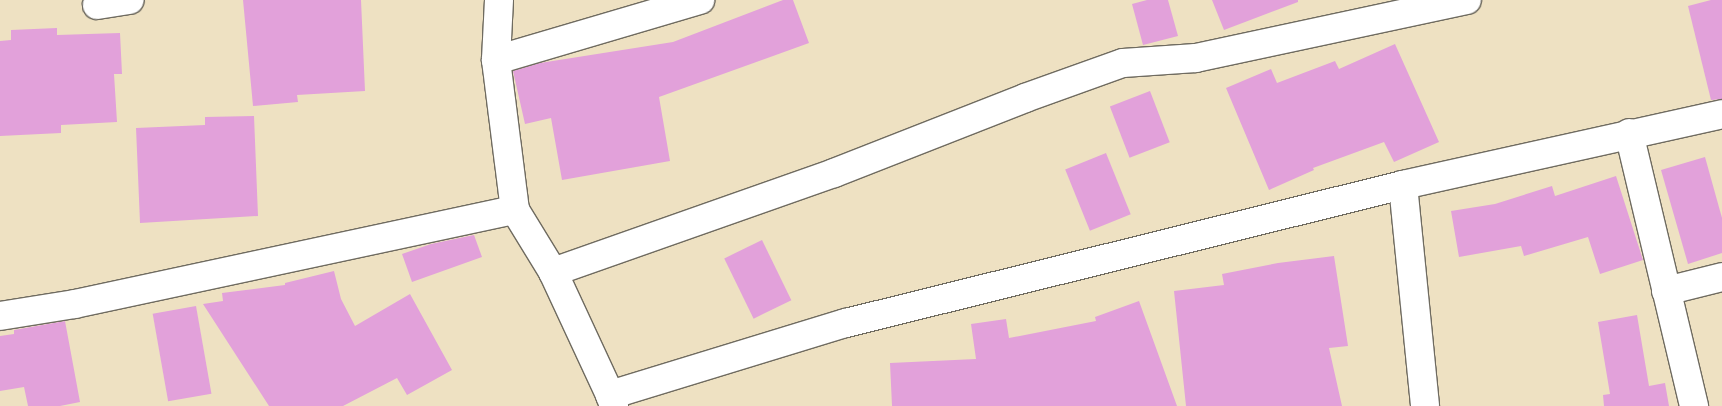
<!DOCTYPE html>
<style>
body{margin:0}
#map{position:relative;width:1722px;height:406px;overflow:hidden;background:#eee1c2;font-family:Mynerve,sans-serif}
div>[style]{position:absolute}
[style*='--x']{left:calc(var(--x)*1px);top:calc(var(--y)*1px);width:calc(var(--w)*1px);rotate:calc(var(--a)*1deg)}
.building>*{inset:0;background:#e2a1da;transform-origin:0 0}
.roads{filter:drop-shadow(1px 0 #6f6b60) drop-shadow(-1px 0 #6f6b60) drop-shadow(0 1px #6f6b60) drop-shadow(0 -1px #6f6b60)}
.street>*{height:28px;margin:-14px;padding:0 14px;transform-origin:14px;border-radius:14px;background:#fff}
span{translate:-50% -50%;white-space:nowrap;text-align:center;line-height:1.15;-webkit-text-stroke:5px #f6f6f2;paint-order:stroke}
</style>
<div id="map">
<div class="building">
<i style="clip-path:polygon(243px 0,361px 0,365px 91px,297px 95px,298px 102px,253px 106px)"></i>
<i style="clip-path:polygon(783px 0,793px 0,809px 43px,659px 97px,670px 161px,562px 180px,551px 118px,525px 124px,513px 71px,540px 63px,673px 42px)"></i>
<i style="clip-path:polygon(1147px 0,1168px 0,1178px 36px,1143px 45px,1132px 4px)"></i>
<i style="clip-path:polygon(1212px 0,1298px 0,1298px 2px,1224px 30px)"></i>
<i style="clip-path:polygon(1711px 0,1722px 0,1722px 99px,1711px 100px,1688px 6px)"></i>
<i style="clip-path:polygon(57px 28px,57px 35px,120px 33px,122px 74px,114px 74px,117px 122px,61px 125px,61px 133px,0 136px,0 41px,11px 40px,11px 30px)"></i>
<i style="clip-path:polygon(1395px 44px,1439px 142px,1394px 162px,1384px 142px,1313px 168px,1314px 170px,1269px 190px,1226px 88px,1271px 69px,1277px 83px,1335px 61px,1339px 69px)"></i>
<i style="left:1150px;top:91px;width:55px;height:43px;rotate:69deg"></i>
<i style="clip-path:polygon(254px 116px,258px 216px,140px 223px,136px 128px,205px 125px,205px 117px)"></i>
<i style="left:1106px;top:153px;width:66px;height:44px;rotate:68deg"></i>
<i style="clip-path:polygon(1705px 157px,1722px 218px,1722px 253px,1688px 264px,1661px 170px)"></i>
<i style="clip-path:polygon(1616px 176px,1643px 260px,1600px 274px,1588px 237px,1524px 256px,1521px 246px,1459px 257px,1451px 211px,1495px 204px,1552px 186px,1555px 196px)"></i>
<i style="clip-path:polygon(474px 235px,482px 257px,412px 282px,402px 254px,431px 244px)"></i>
<i style="left:762px;top:240px;width:67px;height:42px;rotate:64deg"></i>
<i style="clip-path:polygon(1334px 256px,1348px 346px,1329px 348px,1342px 406px,1186px 406px,1174px 291px,1224px 285px,1222px 274px,1278px 263px)"></i>
<i style="clip-path:polygon(334px 271px,341px 299px,355px 326px,410px 294px,452px 370px,407px 395px,397px 378px,343px 406px,269px 406px,203px 304px,223px 301px,222px 293px,285px 285px,285px 283px)"></i>
<i style="clip-path:polygon(1139px 301px,1177px 406px,892px 406px,890px 363px,976px 359px,971px 324px,1006px 319px,1009px 338px,1096px 321px,1095px 317px)"></i>
<i style="left:196px;top:306px;width:89px;height:44px;rotate:80deg"></i>
<i style="clip-path:polygon(1637px 315px,1649px 386px,1665px 383px,1669px 406px,1604px 406px,1603px 395px,1610px 394px,1598px 322px)"></i>
<i style="clip-path:polygon(65px 321px,80px 402px,60px 406px,28px 406px,24px 387px,0 391px,0 336px,14px 334px,14px 330px)"></i>
</div>
<div class="roads">
<div class="street">
<i style="--x:499;--y:0;--w:60;--a:92.9"></i>
<i style="--x:496;--y:60;--w:151;--a:82.8"></i>
<i style="--x:515;--y:210;--w:73;--a:58.5"></i>
<i style="--x:553;--y:272;--w:136;--a:65.1"></i>
<i style="--x:610;--y:395;--w:12;--a:70"></i>
<i style="--x:97;--y:5;--w:33;--a:-9"></i>
<i style="--x:496;--y:60;--w:213;--a:-16.4"></i>
<i style="--x:1629;--y:133;--w:281;--a:76.6"></i>
<i style="--x:1403;--y:185;--w:222;--a:84.3"></i>
<i style="--x:553;--y:272;--w:298;--a:-19.4"></i>
<i style="--x:834;--y:173;--w:205;--a:-21.4"></i>
<i style="--x:1025;--y:98;--w:104;--a:-19.7"></i>
<i style="--x:1123;--y:63;--w:73;--a:-3.9"></i>
<i style="--x:1196;--y:58;--w:277;--a:-12.1"></i>
<i style="--x:1666;--y:291;--w:58;--a:-14"></i>
<i style="--x:0;--y:316;--w:76;--a:-9.1"></i>
<i style="--x:75;--y:304;--w:450;--a:-12.1"></i>
<i style="--x:610;--y:395;--w:247;--a:-17"></i>
<i style="--x:846;--y:323;--w:574;--a:-13.92"></i>
<i style="--x:1403;--y:185;--w:327;--a:-12.5"></i>
</div>
</div>
</div>
